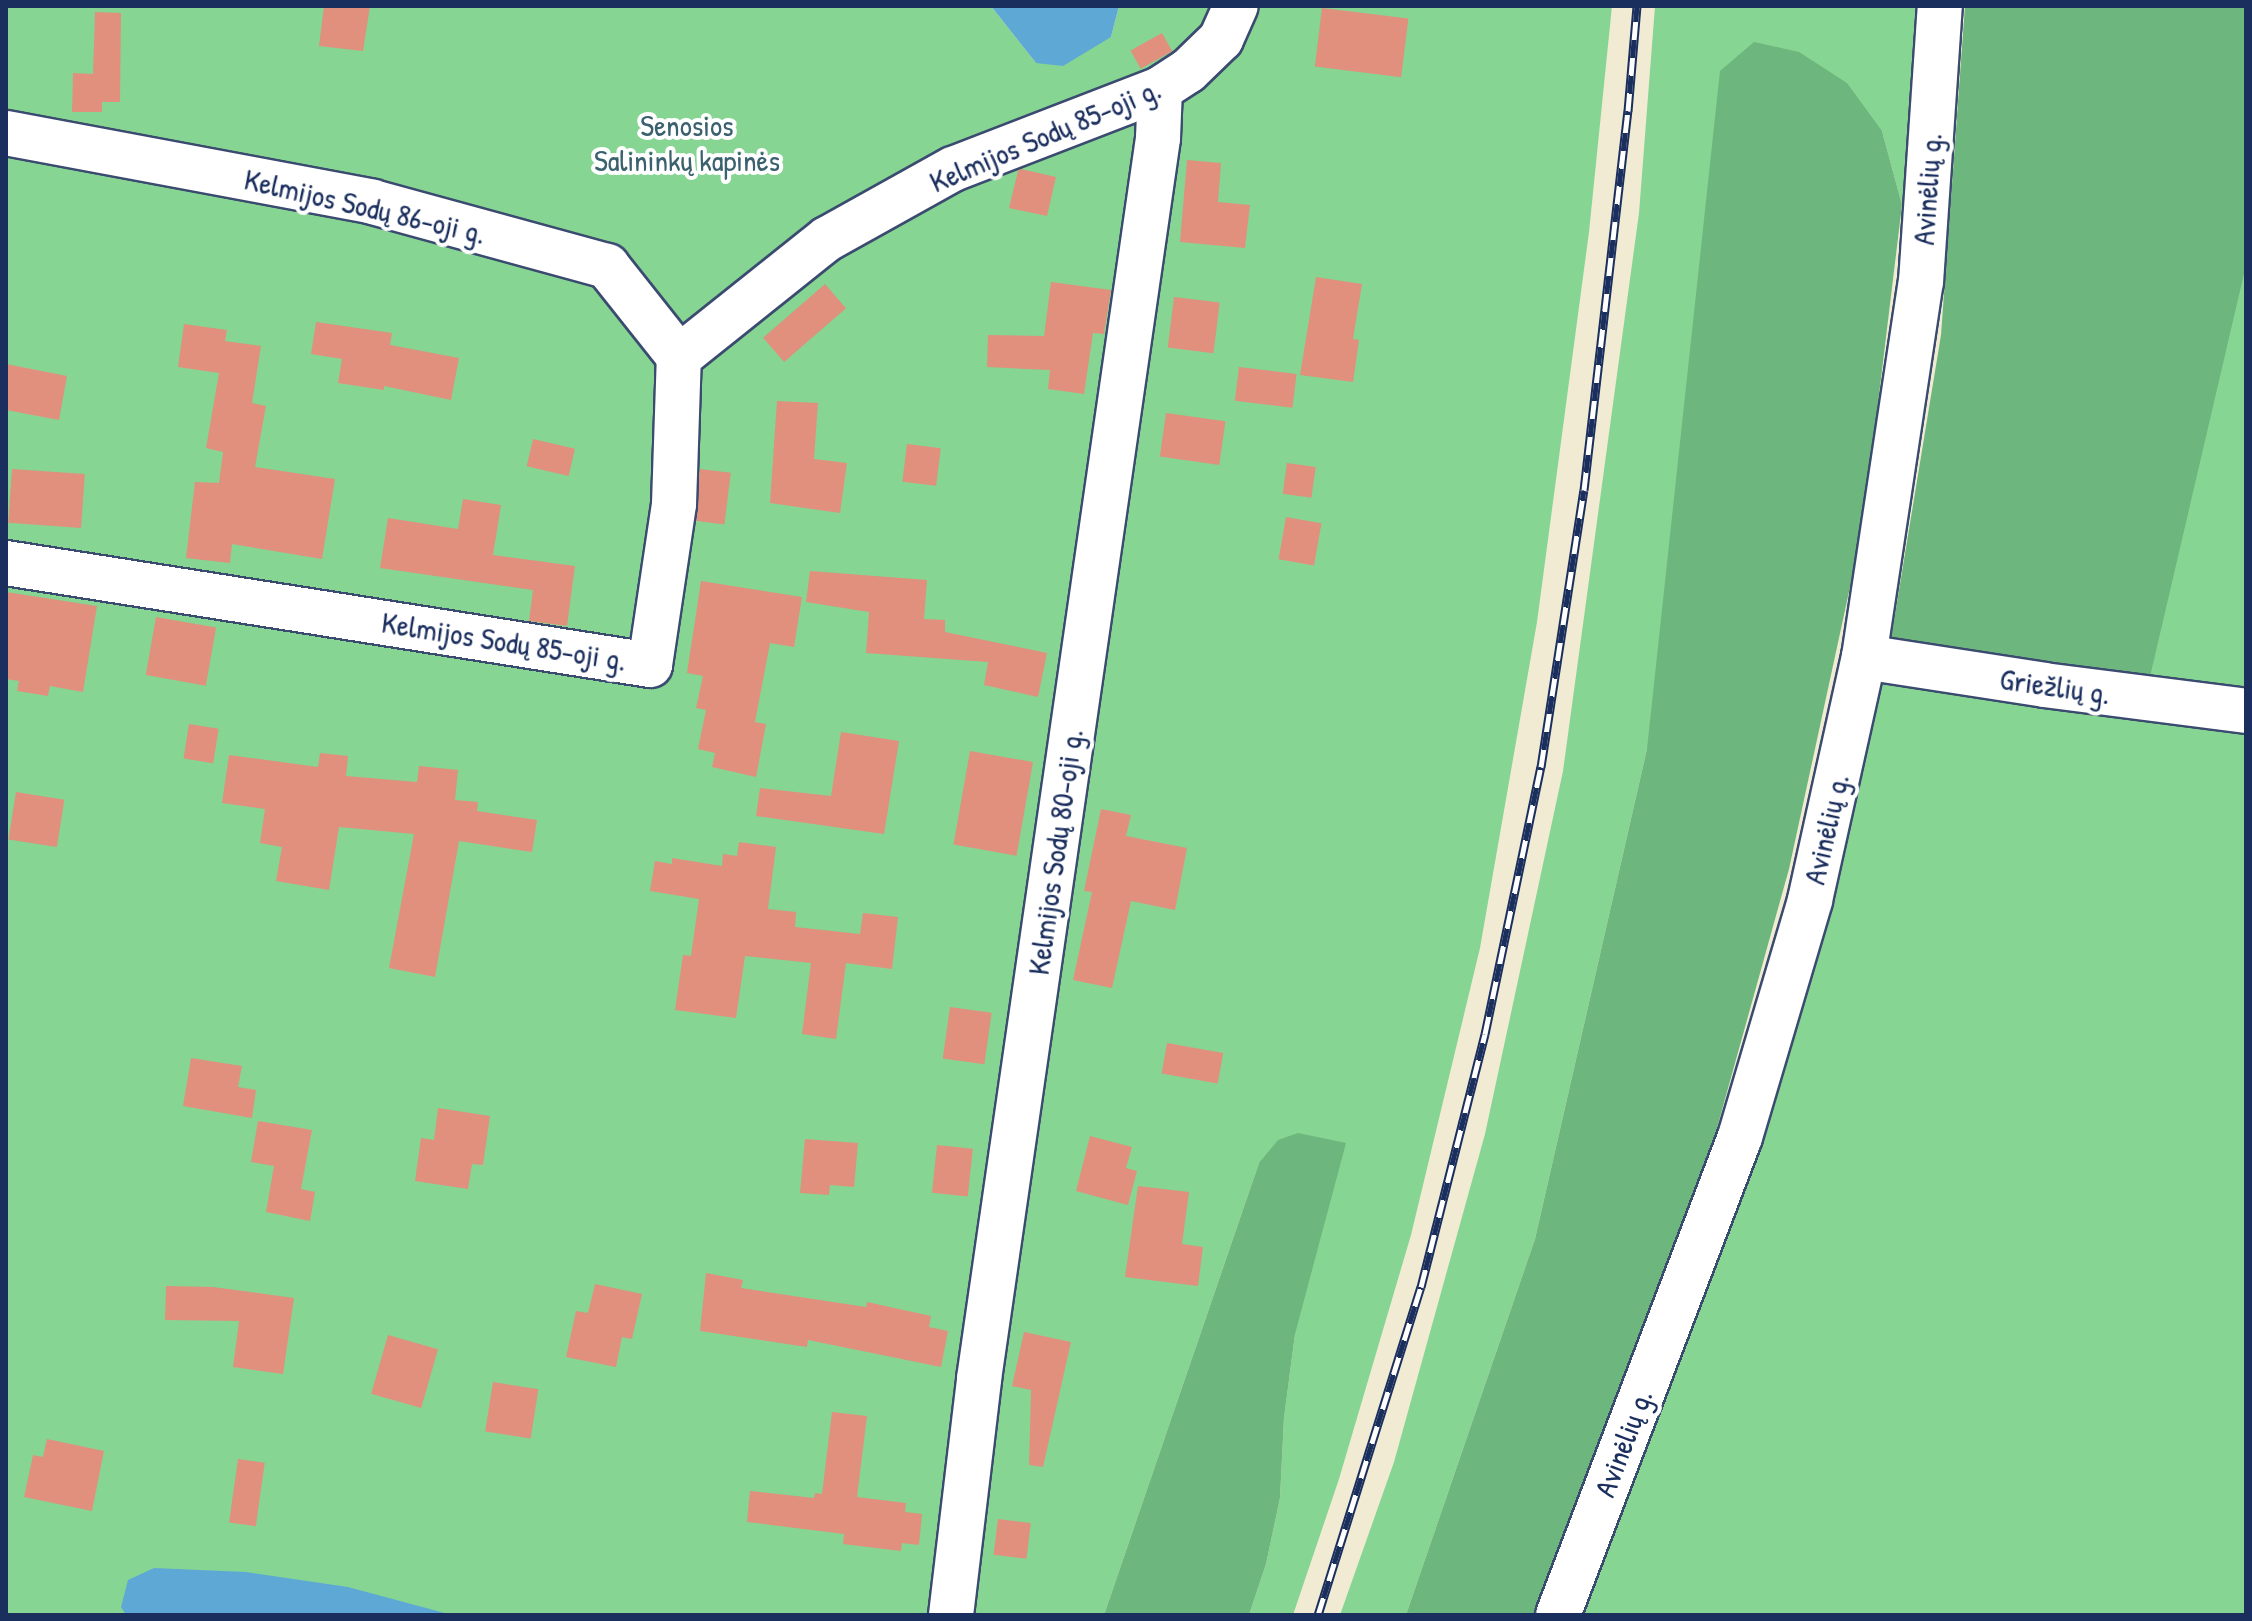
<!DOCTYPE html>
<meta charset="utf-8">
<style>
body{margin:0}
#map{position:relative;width:2252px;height:1621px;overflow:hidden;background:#f1ebd4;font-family:"Patrick Hand",sans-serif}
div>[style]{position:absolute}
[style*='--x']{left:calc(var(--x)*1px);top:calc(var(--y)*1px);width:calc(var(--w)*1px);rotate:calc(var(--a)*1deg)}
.green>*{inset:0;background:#87d593}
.forest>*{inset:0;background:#6db67d}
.water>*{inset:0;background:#5ea8d6}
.building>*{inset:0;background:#e0907c;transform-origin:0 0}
.roads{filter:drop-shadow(2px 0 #3b4b70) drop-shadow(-2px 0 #3b4b70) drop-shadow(0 2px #3b4b70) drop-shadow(0 -2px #3b4b70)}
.minor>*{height:44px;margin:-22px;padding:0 22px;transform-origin:22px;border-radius:22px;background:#fff}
.major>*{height:44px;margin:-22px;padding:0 22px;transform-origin:22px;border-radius:22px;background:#fff}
.rail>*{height:9px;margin-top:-4.5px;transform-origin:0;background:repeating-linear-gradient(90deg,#fff 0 18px,#1b2f5e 0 36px);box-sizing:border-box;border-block:2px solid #1b2f5e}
span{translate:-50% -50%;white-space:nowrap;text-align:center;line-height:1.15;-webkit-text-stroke:8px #fff;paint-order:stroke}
.park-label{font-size:30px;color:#3b616e}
.street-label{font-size:30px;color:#1b2f5e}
.frame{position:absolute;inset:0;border:8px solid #1b2f5e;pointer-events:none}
</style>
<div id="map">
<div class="green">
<i style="clip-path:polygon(6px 6px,991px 6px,1036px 63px,1111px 37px,1119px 6px,1612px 6px,1589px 232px,1537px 622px,1480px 948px,1411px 1235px,1339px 1479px,1293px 1615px,1249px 1615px,1266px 1564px,1280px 1498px,1284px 1418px,1295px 1334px,1259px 1163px,1104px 1615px,6px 1615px)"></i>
<i style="clip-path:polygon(1655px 6px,1919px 6px,1902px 205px,1882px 131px,1647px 749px,1535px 1239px,1406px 1615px,1340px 1615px,1394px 1462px,1485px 1134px,1563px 771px,1639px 213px)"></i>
<i style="clip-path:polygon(2246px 265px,2246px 1615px,1581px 1615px,1720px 1256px,1773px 1094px,1824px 910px,1890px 645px)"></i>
</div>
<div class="forest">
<i style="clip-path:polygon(1965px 6px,2246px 6px,2246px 265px,2149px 681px,1890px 645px,1941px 335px)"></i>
<i style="clip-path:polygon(1754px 42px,1799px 52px,1847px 83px,1882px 131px,1902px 205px,1863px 527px,1789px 869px,1710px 1153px,1535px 1615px,1406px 1615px,1535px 1239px,1647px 749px,1720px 71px)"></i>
<i style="clip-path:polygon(1298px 1133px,1346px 1143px,1295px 1334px,1284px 1418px,1280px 1498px,1266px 1564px,1249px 1615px,1104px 1615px,1259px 1163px,1278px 1140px)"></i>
</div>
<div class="water">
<i style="clip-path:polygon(991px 6px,1119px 6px,1111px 37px,1063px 66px,1036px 63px)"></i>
<i style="clip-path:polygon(154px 1568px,246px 1572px,348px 1587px,452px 1615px,126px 1615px,121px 1607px,128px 1580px)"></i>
</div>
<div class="building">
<i style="clip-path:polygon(324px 6px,370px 6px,363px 51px,319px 46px)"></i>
<i style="left:1322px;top:8px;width:87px;height:59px;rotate:7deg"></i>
<i style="clip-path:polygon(95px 12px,121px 13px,120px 102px,102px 102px,102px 112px,72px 112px,73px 73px,93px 74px)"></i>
<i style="left:1162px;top:33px;width:21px;height:36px;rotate:61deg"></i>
<i style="clip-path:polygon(1187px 160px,1221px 163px,1218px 202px,1250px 205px,1245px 248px,1180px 242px)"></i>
<i style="clip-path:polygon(1021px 169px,1056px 177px,1047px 216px,1009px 208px,1018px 171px)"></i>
<i style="clip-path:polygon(1316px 277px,1362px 284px,1353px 339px,1359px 340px,1353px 382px,1300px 375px)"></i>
<i style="clip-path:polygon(1051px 282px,1111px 290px,1104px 334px,1093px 333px,1084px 394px,1048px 389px,1050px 370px,987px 367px,988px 335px,1044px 336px)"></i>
<i style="left:825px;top:284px;width:32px;height:82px;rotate:49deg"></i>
<i style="left:1174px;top:297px;width:46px;height:51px;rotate:7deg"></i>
<i style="clip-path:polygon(316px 322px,392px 333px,390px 345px,459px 358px,451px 400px,384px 386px,384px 390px,338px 383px,342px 359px,311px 354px)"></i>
<i style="clip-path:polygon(184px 324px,227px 330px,225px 341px,261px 346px,252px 403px,266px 406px,255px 467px,335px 479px,322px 559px,232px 544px,230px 563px,186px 558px,195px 482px,219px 483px,223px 452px,206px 448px,219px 373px,178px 367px)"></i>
<i style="clip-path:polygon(6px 364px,67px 376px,59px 420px,6px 410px)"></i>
<i style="left:1239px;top:367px;width:58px;height:34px;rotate:7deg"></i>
<i style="clip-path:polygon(777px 401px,818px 403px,814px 459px,847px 463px,840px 513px,770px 503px)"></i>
<i style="left:1166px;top:413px;width:60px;height:44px;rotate:8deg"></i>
<i style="left:533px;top:439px;width:43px;height:28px;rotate:13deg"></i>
<i style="left:907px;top:444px;width:34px;height:38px;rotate:7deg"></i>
<i style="left:1287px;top:463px;width:29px;height:31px;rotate:8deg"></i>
<i style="left:12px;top:469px;width:73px;height:54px;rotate:4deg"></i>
<i style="left:700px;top:469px;width:31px;height:52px;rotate:7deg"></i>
<i style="clip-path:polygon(463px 499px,501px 505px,493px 555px,575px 566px,567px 626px,529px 621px,533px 590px,380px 568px,388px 518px,458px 529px)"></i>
<i style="left:1286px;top:517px;width:36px;height:43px;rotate:10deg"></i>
<i style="clip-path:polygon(810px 571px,927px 580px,924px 619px,945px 620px,945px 632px,1047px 653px,1038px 697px,984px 685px,988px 662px,866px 653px,869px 612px,806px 602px)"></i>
<i style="clip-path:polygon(701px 581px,802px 597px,794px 647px,770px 643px,755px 722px,766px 724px,756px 777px,712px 767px,715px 753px,698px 749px,706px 710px,696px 708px,703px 676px,687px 673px)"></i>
<i style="clip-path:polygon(6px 592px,97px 606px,83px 692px,50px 686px,48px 696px,17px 691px,19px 681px,6px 679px)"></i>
<i style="left:156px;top:617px;width:61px;height:59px;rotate:10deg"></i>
<i style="left:189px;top:724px;width:30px;height:35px;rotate:9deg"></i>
<i style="clip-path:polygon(841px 732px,899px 741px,884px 834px,756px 816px,760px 788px,831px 796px)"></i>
<i style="left:970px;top:751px;width:64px;height:95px;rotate:10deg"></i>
<i style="clip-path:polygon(320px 753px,348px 756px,346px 776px,417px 782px,419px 766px,458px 770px,455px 800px,478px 802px,477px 811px,537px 820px,532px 852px,459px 841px,435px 977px,389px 968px,414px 834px,339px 827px,329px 890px,276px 881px,282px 847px,260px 843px,265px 809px,222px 803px,229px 755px,318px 767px)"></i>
<i style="left:16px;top:792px;width:49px;height:48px;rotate:9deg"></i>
<i style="clip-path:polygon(1101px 809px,1131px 815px,1126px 836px,1187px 848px,1175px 910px,1131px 901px,1112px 988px,1073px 980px,1092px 892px,1084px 891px)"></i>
<i style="clip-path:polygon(739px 842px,776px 847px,768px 909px,796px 912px,795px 927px,860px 934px,863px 913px,898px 917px,892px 969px,846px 963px,836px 1039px,802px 1034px,811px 963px,745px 956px,736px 1018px,675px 1010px,683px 955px,691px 956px,699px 899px,650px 891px,655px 861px,672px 864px,672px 858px,722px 866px,723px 854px,737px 856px)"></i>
<i style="left:950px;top:1007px;width:42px;height:52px;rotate:8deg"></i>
<i style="left:1167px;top:1043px;width:57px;height:31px;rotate:10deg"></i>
<i style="clip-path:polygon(191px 1058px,242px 1066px,238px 1087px,256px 1090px,252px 1118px,183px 1106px)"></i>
<i style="clip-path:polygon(438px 1108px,490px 1116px,483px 1165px,472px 1164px,468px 1189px,415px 1181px,421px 1138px,434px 1140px)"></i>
<i style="clip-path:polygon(258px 1121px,312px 1130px,301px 1189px,315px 1192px,310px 1221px,266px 1212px,274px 1166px,251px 1162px)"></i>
<i style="clip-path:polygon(1090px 1136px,1132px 1147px,1126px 1168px,1137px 1171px,1128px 1205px,1076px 1191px)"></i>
<i style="clip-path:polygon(805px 1139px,858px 1143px,854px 1187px,830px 1185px,829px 1195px,800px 1193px)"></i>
<i style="left:937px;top:1145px;width:36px;height:48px;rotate:6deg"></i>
<i style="clip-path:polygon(1138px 1186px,1189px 1192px,1182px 1244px,1203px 1247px,1198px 1286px,1125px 1277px)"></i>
<i style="clip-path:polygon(706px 1273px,743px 1280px,741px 1288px,866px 1307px,867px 1302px,931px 1316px,929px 1327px,948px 1331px,941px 1367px,808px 1340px,807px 1347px,700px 1331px)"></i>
<i style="clip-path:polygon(595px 1284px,642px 1294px,632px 1339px,622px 1337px,616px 1367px,566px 1357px,576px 1311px,588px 1313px)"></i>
<i style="clip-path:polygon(166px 1286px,213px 1287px,294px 1298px,283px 1374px,233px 1367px,239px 1321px,165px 1320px)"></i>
<i style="clip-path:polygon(1024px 1332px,1071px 1342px,1043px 1467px,1029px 1465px,1031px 1390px,1012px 1386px)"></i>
<i style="left:388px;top:1335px;width:52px;height:61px;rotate:16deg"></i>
<i style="left:493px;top:1382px;width:46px;height:50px;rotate:9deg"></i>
<i style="clip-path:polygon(832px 1412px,867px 1416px,857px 1497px,906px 1503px,905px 1512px,922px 1514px,919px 1545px,902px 1543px,901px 1551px,843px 1544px,844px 1534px,747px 1522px,750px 1491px,814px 1498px,815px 1493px,822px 1494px)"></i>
<i style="clip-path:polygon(47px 1439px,104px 1451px,92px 1511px,24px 1497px,33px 1455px,43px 1457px)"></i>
<i style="left:238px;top:1459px;width:27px;height:64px;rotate:8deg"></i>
<i style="left:998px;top:1519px;width:33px;height:36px;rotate:7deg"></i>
</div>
<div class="roads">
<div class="minor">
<i style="--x:6;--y:133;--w:373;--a:10.6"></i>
<i style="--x:373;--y:202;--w:243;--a:15.3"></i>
<i style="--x:607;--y:266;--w:116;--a:51.6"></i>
<i style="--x:6;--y:563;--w:652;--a:9"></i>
<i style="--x:650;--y:665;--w:163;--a:-81.5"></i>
<i style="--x:674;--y:504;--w:147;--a:-88.1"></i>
<i style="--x:679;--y:357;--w:189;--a:-38.6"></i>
<i style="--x:827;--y:239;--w:144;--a:-29.1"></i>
<i style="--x:953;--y:169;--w:222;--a:-21.1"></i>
<i style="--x:1160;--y:89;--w:33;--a:-33"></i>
<i style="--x:1188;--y:71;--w:46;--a:-44.1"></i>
<i style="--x:1221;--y:39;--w:36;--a:-66"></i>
<i style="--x:1864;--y:657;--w:182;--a:8.8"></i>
<i style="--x:2044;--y:685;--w:204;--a:7.3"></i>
<i style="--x:951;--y:1615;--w:238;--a:-83.2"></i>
<i style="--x:979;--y:1379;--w:1254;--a:-81.79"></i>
<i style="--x:1158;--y:138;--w:49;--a:-87.7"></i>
</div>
<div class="major">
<i style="--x:1558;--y:1615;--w:511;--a:-69.16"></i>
<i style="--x:1740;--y:1137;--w:247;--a:-73.5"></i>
<i style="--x:1810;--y:900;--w:249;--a:-77.5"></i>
<i style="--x:1864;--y:657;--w:379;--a:-81.4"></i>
<i style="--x:1921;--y:282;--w:277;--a:-86.1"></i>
</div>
</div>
<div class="rail">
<i style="--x:1318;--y:1615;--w:344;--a:-72.6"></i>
<i style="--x:1421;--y:1287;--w:261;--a:-75.8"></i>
<i style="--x:1485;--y:1034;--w:273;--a:-78.2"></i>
<i style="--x:1541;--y:767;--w:280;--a:-81.2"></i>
<i style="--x:1584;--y:490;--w:382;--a:-83.4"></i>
<i style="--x:1628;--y:111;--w:105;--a:-85.1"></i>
</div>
<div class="park-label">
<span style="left:687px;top:142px">Senosios<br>Salininkų kapinės</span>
</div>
<div class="street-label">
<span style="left:1045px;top:135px;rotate:-23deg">Kelmijos Sodų 85-oji g.</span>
<span style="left:1927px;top:189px;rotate:-86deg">Avinėlių g.</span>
<span style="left:365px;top:206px;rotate:13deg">Kelmijos Sodų 86-oji g.</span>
<span style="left:504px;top:641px;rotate:9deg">Kelmijos Sodų 85-oji g.</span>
<span style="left:2055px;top:686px;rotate:8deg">Griežlių g.</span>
<span style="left:1826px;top:829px;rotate:-77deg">Avinėlių g.</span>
<span style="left:1055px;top:852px;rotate:-82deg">Kelmijos Sodų 80-oji g.</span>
<span style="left:1623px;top:1443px;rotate:-69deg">Avinėlių g.</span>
</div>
<div class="frame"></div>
</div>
